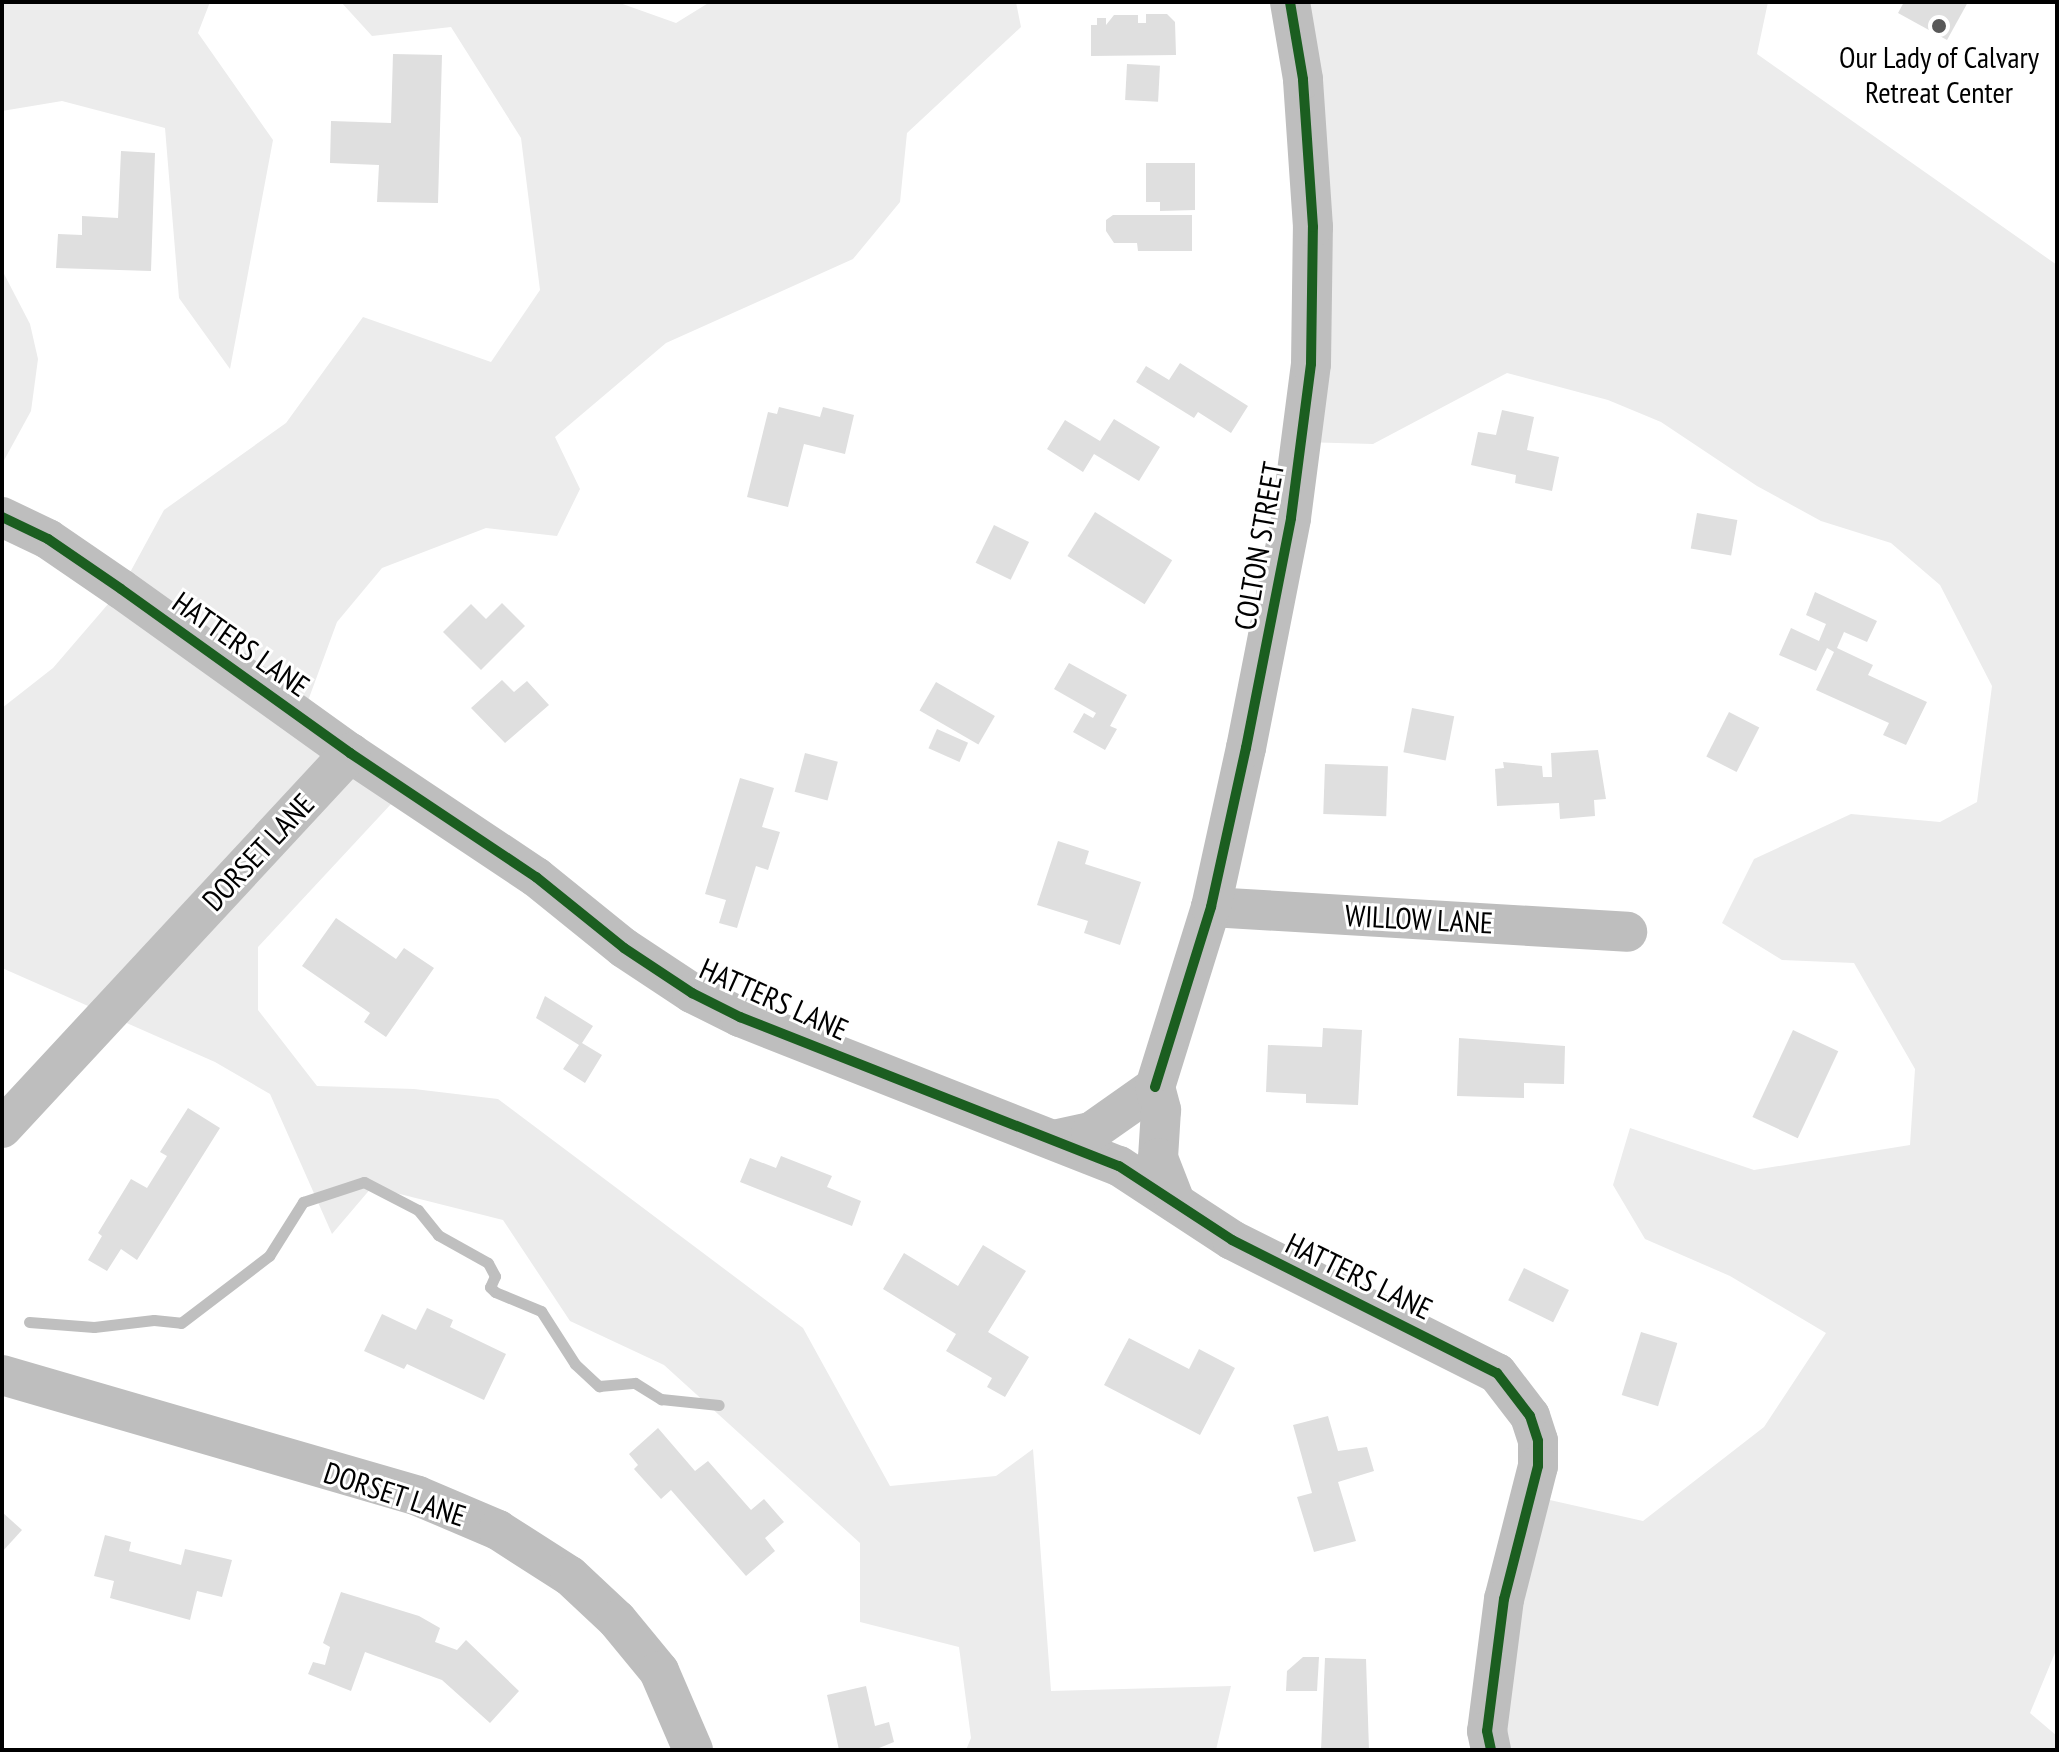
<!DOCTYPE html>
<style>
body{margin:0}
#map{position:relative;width:2059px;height:1752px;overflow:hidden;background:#fff;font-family:"PT Sans Narrow",sans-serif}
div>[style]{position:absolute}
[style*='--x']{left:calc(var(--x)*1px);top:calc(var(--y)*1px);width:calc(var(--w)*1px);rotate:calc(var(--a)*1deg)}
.green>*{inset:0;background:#ececec}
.stream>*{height:11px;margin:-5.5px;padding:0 5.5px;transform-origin:5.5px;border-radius:5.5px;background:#bfbfbf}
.building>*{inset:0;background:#dfdfdf;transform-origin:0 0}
.minor>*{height:40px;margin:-20px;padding:0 20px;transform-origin:20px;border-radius:20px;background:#bebebe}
.cycleway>*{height:10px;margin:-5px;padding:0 5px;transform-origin:5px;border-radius:5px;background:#1b5e20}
.dots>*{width:22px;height:22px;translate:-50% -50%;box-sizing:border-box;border:4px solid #fff;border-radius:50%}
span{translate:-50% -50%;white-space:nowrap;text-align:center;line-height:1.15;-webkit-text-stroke:6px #fff;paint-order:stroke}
.poi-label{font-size:30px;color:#000}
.street-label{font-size:30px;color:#000}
.frame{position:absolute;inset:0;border:4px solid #000;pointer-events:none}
</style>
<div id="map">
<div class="green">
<i style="clip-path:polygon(2px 2px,210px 2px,198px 33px,273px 140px,230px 369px,179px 298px,165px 128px,62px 101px,2px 111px)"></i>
<i style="clip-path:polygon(341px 2px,617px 2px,676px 23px,710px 2px,1016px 2px,1021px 27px,907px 133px,900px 202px,853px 259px,666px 343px,555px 437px,580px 489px,557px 536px,486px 528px,382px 568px,337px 622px,302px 717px,405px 789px,258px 947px,258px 1010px,317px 1086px,414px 1089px,498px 1099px,803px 1328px,890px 1486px,996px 1476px,1033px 1449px,1051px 1691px,1231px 1686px,1216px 1750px,966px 1750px,971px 1738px,959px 1647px,860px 1622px,860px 1543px,664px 1365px,570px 1321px,503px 1220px,372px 1187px,332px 1234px,270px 1094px,215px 1062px,2px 968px,2px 708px,53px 668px,121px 589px,164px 510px,286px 423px,363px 317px,491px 362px,540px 290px,521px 138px,451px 27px,372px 36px)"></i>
<i style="clip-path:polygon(1290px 2px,1768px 2px,1757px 54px,2057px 265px,2057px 1648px,2030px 1713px,2057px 1736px,2057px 1750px,1491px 1750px,1532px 1496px,1643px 1521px,1764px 1427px,1826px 1333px,1730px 1276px,1645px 1239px,1613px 1185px,1630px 1128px,1754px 1170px,1910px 1145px,1915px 1069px,1854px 963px,1782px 960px,1722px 923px,1754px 859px,1851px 814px,1940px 822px,1977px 802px,1992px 686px,1940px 585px,1891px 543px,1821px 521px,1757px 486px,1661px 422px,1608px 400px,1507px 373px,1373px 444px,1301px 442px)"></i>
<i style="clip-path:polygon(2px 270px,30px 324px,38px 359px,31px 411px,2px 464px)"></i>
</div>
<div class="stream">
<i style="--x:29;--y:1322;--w:65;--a:4.4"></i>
<i style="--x:94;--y:1327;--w:60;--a:-6.7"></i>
<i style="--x:154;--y:1320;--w:27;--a:6"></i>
<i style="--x:181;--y:1323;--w:111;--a:-37.3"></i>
<i style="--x:269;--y:1256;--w:64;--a:-57.8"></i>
<i style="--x:303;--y:1202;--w:64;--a:-18.2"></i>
<i style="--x:364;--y:1182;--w:61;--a:27.4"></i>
<i style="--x:418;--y:1210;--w:32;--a:51"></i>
<i style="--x:438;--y:1235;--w:57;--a:29.2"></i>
<i style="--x:488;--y:1263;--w:15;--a:62"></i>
<i style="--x:495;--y:1276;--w:12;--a:114"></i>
<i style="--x:490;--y:1287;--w:7;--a:45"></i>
<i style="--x:495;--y:1292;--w:50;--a:22.4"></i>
<i style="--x:541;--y:1311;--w:63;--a:57.3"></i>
<i style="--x:575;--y:1364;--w:33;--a:43"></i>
<i style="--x:599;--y:1386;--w:36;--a:-5"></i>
<i style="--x:635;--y:1383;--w:31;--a:32"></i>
<i style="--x:661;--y:1399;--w:58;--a:5.9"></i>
</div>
<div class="building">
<i style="clip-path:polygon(1904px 2px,1968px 2px,1947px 40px,1898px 13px)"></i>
<i style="clip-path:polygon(1146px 14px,1167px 14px,1175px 22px,1176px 55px,1091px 56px,1091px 25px,1097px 25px,1097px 18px,1106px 18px,1106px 25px,1114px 15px,1138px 15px,1138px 23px,1146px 23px)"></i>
<i style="clip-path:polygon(393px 54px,442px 55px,438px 203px,377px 202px,379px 165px,330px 163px,331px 121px,391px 123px)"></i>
<i style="left:1127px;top:64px;width:33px;height:36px;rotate:3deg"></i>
<i style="clip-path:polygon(121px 151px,155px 153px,151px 271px,56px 268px,58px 234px,82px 235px,82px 216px,118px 218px)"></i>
<i style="clip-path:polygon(1146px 163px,1195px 163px,1195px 210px,1160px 211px,1160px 202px,1146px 202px)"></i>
<i style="clip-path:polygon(1113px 215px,1192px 215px,1192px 251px,1138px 251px,1137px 243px,1114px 243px,1106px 231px,1106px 220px)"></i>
<i style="clip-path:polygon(1180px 363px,1248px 406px,1231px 433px,1198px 412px,1194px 418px,1136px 382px,1146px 366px,1169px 380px)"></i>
<i style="clip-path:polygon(779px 407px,820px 417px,823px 407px,854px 415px,845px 454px,804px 444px,788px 507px,747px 497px,768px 412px,777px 414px)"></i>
<i style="clip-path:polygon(1502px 410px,1534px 417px,1527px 450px,1559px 457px,1552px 491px,1515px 483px,1516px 475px,1471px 465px,1478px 432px,1496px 435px)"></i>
<i style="clip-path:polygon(1114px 419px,1160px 447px,1139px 481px,1094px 454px,1083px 472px,1047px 449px,1065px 420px,1100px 441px)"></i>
<i style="left:1095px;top:512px;width:91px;height:52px;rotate:32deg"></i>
<i style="left:1697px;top:513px;width:41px;height:36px;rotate:10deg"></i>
<i style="left:994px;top:525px;width:39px;height:42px;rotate:26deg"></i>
<i style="clip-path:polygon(1815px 592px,1877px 621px,1867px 642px,1844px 632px,1837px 648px,1873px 665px,1868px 675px,1927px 702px,1906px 745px,1883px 735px,1889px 723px,1816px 690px,1834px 652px,1827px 648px,1816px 671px,1779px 655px,1791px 628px,1819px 641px,1826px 624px,1806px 615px)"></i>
<i style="clip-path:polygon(502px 603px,525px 626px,481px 670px,443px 632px,471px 604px,486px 619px)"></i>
<i style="clip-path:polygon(1069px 663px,1127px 695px,1110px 726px,1117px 729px,1105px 750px,1073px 732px,1084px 713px,1093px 718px,1096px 713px,1054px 689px)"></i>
<i style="clip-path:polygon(502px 680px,514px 692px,527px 681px,549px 705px,505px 743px,471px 708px)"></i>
<i style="left:936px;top:682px;width:68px;height:33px;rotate:30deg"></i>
<i style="left:1412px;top:708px;width:43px;height:45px;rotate:11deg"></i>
<i style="left:1729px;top:712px;width:34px;height:50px;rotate:27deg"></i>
<i style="left:937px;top:729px;width:34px;height:21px;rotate:24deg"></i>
<i style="clip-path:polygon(1598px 750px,1606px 799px,1594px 800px,1595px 816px,1560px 819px,1559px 803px,1497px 806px,1495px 769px,1504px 768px,1503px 762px,1542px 766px,1543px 777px,1552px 777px,1551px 753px)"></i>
<i style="left:805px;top:753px;width:34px;height:40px;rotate:15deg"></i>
<i style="left:1325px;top:764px;width:63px;height:50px;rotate:2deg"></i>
<i style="clip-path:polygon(740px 778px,774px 788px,762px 827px,780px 832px,768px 870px,756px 866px,737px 928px,719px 923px,726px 900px,705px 894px)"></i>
<i style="clip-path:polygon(1058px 841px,1089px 851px,1085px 864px,1141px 882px,1120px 945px,1084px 933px,1088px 921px,1037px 905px)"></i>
<i style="clip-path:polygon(336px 918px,396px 959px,404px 948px,434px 968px,386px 1037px,364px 1022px,370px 1013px,302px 966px)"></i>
<i style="clip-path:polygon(545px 996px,593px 1026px,582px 1043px,602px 1055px,585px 1083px,563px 1069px,579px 1045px,536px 1018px)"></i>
<i style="clip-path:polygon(1323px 1028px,1362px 1030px,1358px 1105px,1306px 1103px,1306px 1094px,1266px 1092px,1268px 1045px,1322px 1047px)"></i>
<i style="left:1793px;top:1030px;width:50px;height:96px;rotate:25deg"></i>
<i style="clip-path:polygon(1459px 1038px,1565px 1046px,1564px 1084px,1524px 1083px,1524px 1098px,1457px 1096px)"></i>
<i style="clip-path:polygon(188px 1108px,220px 1128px,137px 1260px,121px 1249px,107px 1271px,88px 1260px,102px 1236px,98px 1233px,131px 1179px,147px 1188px,167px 1156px,160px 1152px)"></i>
<i style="clip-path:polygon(781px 1156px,832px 1176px,827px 1187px,861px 1201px,852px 1226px,740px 1182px,750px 1158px,776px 1168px)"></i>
<i style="clip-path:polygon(983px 1245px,1026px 1271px,988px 1332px,1029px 1357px,1005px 1397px,987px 1387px,992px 1378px,946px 1351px,956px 1334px,883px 1289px,904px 1253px,958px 1286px)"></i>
<i style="left:1524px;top:1268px;width:50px;height:36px;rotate:26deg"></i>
<i style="clip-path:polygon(427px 1308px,453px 1320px,450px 1327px,506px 1354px,484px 1400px,407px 1364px,404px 1369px,364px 1351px,382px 1314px,416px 1330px)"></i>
<i style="left:1641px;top:1332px;width:38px;height:66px;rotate:17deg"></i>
<i style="clip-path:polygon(1129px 1338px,1189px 1369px,1199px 1349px,1235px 1368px,1200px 1435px,1104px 1385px)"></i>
<i style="clip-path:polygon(1328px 1416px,1338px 1451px,1367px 1447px,1374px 1471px,1338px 1482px,1356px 1541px,1314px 1552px,1297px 1497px,1312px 1493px,1293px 1425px)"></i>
<i style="clip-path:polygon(658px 1428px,695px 1471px,708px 1461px,751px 1510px,764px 1499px,784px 1522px,765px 1538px,775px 1551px,746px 1576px,671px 1490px,661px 1499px,634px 1469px,638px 1465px,629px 1454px)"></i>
<i style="clip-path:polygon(2px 1512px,22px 1530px,2px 1552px)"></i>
<i style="clip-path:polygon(105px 1535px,131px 1542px,129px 1551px,181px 1565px,185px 1549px,232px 1560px,222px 1597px,197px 1591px,190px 1620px,110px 1598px,114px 1581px,94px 1576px)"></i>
<i style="clip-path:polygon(341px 1592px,419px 1616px,440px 1628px,435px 1642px,457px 1650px,466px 1640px,519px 1691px,490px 1723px,442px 1680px,365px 1652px,351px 1691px,308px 1674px,313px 1662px,325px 1665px,330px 1647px,323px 1643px)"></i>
<i style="clip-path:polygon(1303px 1657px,1319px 1657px,1317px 1691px,1286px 1691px,1287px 1671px)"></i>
<i style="clip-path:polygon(1325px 1658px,1366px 1659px,1369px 1750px,1321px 1750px)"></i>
<i style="clip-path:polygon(866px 1686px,875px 1726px,889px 1722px,894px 1742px,874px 1750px,839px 1750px,827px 1695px)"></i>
</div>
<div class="minor">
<i style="--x:2;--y:517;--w:51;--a:25.6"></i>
<i style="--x:48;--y:539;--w:88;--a:34.4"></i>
<i style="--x:121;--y:589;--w:282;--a:35.6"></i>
<i style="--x:350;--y:753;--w:224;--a:33.7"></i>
<i style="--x:536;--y:877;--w:113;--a:38.9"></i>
<i style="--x:624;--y:948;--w:82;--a:33.5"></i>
<i style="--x:692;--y:993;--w:54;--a:26.6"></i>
<i style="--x:740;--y:1017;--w:407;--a:21.5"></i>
<i style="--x:1119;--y:1166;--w:135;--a:33.2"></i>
<i style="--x:1232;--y:1240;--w:297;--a:26.7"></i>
<i style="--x:1497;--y:1373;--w:54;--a:52.5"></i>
<i style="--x:1530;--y:1416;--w:26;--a:72"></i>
<i style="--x:1538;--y:1441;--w:25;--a:90"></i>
<i style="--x:1538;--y:1466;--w:137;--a:104.3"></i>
<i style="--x:1504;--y:1599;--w:133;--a:97.3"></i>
<i style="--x:1487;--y:1731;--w:19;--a:78"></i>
<i style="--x:1211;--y:907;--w:417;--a:3.4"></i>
<i style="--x:1155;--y:1087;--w:189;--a:-72.7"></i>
<i style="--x:1211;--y:907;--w:163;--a:-77.6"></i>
<i style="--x:1246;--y:748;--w:234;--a:-78.9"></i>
<i style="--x:1291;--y:518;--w:155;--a:-82.6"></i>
<i style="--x:1311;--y:364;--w:137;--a:-89.2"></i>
<i style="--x:1313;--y:227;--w:148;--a:-93.9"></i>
<i style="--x:1303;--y:79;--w:78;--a:-99.6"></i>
<i style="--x:2;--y:1128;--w:512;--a:-47.14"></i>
<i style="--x:1058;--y:1139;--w:34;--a:-12"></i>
<i style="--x:1091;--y:1132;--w:78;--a:-35.1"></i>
<i style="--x:1155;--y:1087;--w:24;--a:75"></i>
<i style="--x:1161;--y:1110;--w:48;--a:93.6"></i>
<i style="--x:1158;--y:1158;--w:44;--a:68.7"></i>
<i style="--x:2;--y:1375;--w:433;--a:16.2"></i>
<i style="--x:418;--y:1496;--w:87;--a:23"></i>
<i style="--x:498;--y:1530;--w:85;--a:32.6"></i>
<i style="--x:570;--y:1576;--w:64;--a:43.1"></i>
<i style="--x:617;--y:1620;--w:66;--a:50.5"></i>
<i style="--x:659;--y:1671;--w:86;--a:66.7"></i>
</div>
<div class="cycleway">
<i style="--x:2;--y:517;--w:51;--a:25.6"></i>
<i style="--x:48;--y:539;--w:88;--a:34.4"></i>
<i style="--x:121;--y:589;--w:282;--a:35.6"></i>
<i style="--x:350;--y:753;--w:224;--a:33.7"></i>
<i style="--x:536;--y:877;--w:113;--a:38.9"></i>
<i style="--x:624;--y:948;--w:82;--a:33.5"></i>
<i style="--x:692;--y:993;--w:54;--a:26.6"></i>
<i style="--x:740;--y:1017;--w:407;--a:21.5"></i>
<i style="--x:1119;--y:1166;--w:135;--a:33.2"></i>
<i style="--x:1232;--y:1240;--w:297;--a:26.7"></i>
<i style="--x:1497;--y:1373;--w:54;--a:52.5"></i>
<i style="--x:1530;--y:1416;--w:26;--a:72"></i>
<i style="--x:1538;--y:1441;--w:25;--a:90"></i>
<i style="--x:1538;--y:1466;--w:137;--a:104.3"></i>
<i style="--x:1504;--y:1599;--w:133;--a:97.3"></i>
<i style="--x:1487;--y:1731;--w:19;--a:78"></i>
<i style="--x:1155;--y:1087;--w:189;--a:-72.7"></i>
<i style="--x:1211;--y:907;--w:163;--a:-77.6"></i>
<i style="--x:1246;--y:748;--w:234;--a:-78.9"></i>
<i style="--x:1291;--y:518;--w:155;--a:-82.6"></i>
<i style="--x:1311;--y:364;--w:137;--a:-89.2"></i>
<i style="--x:1313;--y:227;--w:148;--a:-93.9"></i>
<i style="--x:1303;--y:79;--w:78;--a:-99.6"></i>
</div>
<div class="dots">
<i style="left:1939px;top:26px;background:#595959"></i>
</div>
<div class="poi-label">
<span style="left:1939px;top:74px">Our Lady of Calvary<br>Retreat Center</span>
</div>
<div class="street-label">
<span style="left:1259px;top:546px;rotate:-80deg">COLTON STREET</span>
<span style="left:241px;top:644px;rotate:35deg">HATTERS LANE</span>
<span style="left:258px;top:852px;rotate:-47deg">DORSET LANE</span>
<span style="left:1419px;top:919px;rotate:3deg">WILLOW LANE</span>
<span style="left:774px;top:999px;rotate:24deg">HATTERS LANE</span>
<span style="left:1359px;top:1276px;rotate:26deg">HATTERS LANE</span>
<span style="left:395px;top:1494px;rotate:18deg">DORSET LANE</span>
</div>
<div class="frame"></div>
</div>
